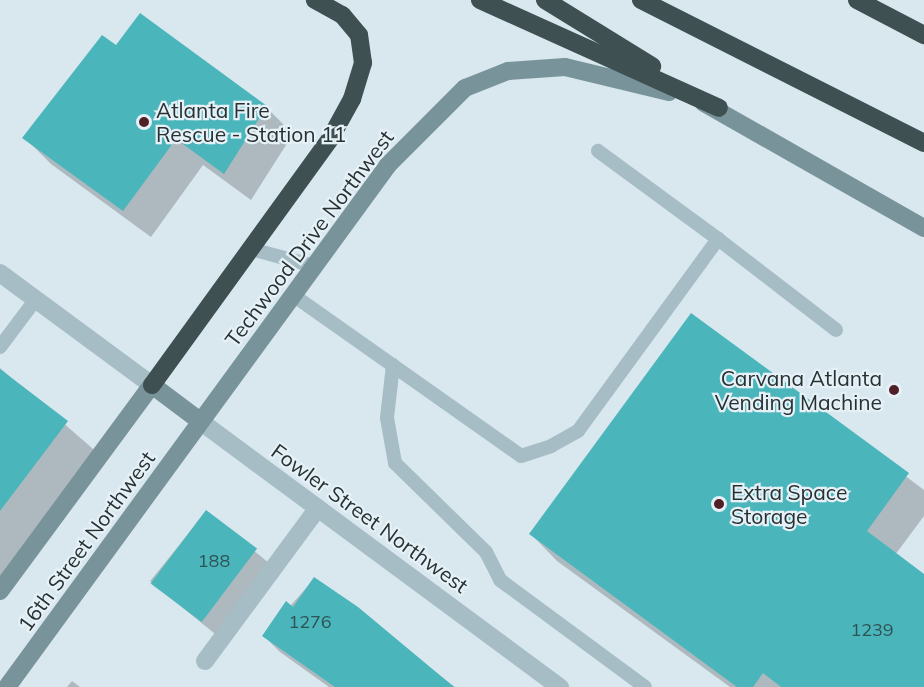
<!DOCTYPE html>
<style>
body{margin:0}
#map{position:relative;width:924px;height:687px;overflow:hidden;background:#d9e7ef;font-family:Mulish,sans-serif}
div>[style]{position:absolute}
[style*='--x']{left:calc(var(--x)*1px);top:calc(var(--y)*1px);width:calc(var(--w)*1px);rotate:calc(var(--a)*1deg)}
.shadow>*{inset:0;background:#0003;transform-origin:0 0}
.building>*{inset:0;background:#4ab6bb;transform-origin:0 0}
.lane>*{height:14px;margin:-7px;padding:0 7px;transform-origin:7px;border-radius:7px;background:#a6bdc5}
.street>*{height:18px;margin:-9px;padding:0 9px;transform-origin:9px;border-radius:9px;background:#a6bdc5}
.secondary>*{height:18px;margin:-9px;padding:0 9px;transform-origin:9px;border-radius:9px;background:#789399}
.highway>*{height:18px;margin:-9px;padding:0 9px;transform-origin:9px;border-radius:9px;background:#3e5052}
.dots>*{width:16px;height:16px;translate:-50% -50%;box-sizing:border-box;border:3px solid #e5f0f7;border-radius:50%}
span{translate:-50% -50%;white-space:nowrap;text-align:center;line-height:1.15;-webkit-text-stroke:4.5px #e5f0f7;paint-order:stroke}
.number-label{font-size:18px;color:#2f5254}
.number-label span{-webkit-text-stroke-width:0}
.poi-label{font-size:21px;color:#263132}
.left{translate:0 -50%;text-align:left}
.right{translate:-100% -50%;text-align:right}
.street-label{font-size:21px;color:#263132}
</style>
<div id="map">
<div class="shadow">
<i style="clip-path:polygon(117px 47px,266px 107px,293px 134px,251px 200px,203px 165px,151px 237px,51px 164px,24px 137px)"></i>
<i style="clip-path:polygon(691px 315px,924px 490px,924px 516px,895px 555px,924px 576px,924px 687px,730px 687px,557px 561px,531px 534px)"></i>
<i style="clip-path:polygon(0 368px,100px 455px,0 589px)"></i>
<i style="left:206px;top:512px;width:85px;height:89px;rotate:39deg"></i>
<i style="clip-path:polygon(314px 579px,455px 687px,329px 687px,280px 652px,264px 636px)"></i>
<i style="clip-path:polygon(72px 681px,80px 687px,67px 687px)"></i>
</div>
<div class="building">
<i style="clip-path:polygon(140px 13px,267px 106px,224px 174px,176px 139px,123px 211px,22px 138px,102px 35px,116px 45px)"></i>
<i style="clip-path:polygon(691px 313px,909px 473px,867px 531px,924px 574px,924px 687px,781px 687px,763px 673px,753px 687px,737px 687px,529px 534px)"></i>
<i style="clip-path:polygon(0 369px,68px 421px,0 511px)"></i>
<i style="left:206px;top:510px;width:64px;height:92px;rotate:37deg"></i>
<i style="clip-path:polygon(314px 577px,358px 607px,454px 687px,335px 687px,262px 636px,286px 601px,293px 607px)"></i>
</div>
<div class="lane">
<i style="--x:718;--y:239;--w:149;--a:37.6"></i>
<i style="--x:251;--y:249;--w:65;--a:15.1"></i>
<i style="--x:293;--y:295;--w:279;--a:35.2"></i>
<i style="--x:521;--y:456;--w:32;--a:-18"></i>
<i style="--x:551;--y:446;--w:31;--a:-29"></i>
<i style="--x:578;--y:431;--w:238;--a:-53.9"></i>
<i style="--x:718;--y:239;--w:149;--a:-143.7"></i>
<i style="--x:0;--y:347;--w:60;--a:-53.1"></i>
<i style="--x:393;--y:365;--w:53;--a:96.5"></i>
<i style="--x:387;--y:418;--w:46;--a:79.9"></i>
<i style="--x:395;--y:463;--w:127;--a:44.4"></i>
<i style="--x:486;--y:552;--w:31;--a:63"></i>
<i style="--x:500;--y:580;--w:180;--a:36.4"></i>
</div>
<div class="street">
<i style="--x:0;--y:273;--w:189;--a:36.4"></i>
<i style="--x:200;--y:421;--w:448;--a:36.5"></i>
<i style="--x:205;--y:661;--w:190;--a:-53.6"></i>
</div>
<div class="secondary">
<i style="--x:704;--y:103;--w:253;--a:29.6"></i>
<i style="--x:0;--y:591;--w:256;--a:-53.6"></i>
<i style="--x:152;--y:385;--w:60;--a:36.9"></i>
<i style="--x:7;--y:687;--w:646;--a:-53.87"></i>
<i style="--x:388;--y:165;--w:109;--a:-45"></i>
<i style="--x:465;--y:88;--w:46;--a:-21.6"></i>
<i style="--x:508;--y:71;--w:57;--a:-4"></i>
<i style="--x:565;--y:67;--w:107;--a:13.5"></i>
</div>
<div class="highway">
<i style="--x:480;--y:0;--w:262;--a:24.3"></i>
<i style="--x:545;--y:0;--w:126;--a:31.7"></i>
<i style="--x:641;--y:0;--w:317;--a:26.8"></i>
<i style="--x:857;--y:0;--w:76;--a:27.6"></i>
<i style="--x:152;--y:385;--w:304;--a:-54.1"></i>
<i style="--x:330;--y:139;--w:46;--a:-61.2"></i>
<i style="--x:352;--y:99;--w:38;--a:-73"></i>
<i style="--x:363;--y:63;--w:28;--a:-98"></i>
<i style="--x:359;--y:35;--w:26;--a:-130"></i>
<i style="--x:342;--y:15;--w:31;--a:-151"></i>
</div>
<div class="dots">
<i style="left:144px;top:122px;background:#502026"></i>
<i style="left:894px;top:390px;background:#502026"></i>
<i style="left:719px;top:504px;background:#502026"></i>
</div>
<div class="number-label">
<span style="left:214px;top:561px">188</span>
<span style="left:310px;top:622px">1276</span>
<span style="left:872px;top:630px">1239</span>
</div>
<div class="poi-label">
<span class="left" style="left:156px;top:122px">Atlanta Fire<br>Rescue - Station 11</span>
<span class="right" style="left:882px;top:390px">Carvana Atlanta<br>Vending Machine</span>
<span class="left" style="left:731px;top:504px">Extra Space<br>Storage</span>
</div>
<div class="street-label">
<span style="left:309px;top:238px;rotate:-53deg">Techwood Drive Northwest</span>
<span style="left:370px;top:518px;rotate:36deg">Fowler Street Northwest</span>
<span style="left:86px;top:541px;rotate:-54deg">16th Street Northwest</span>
</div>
</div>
